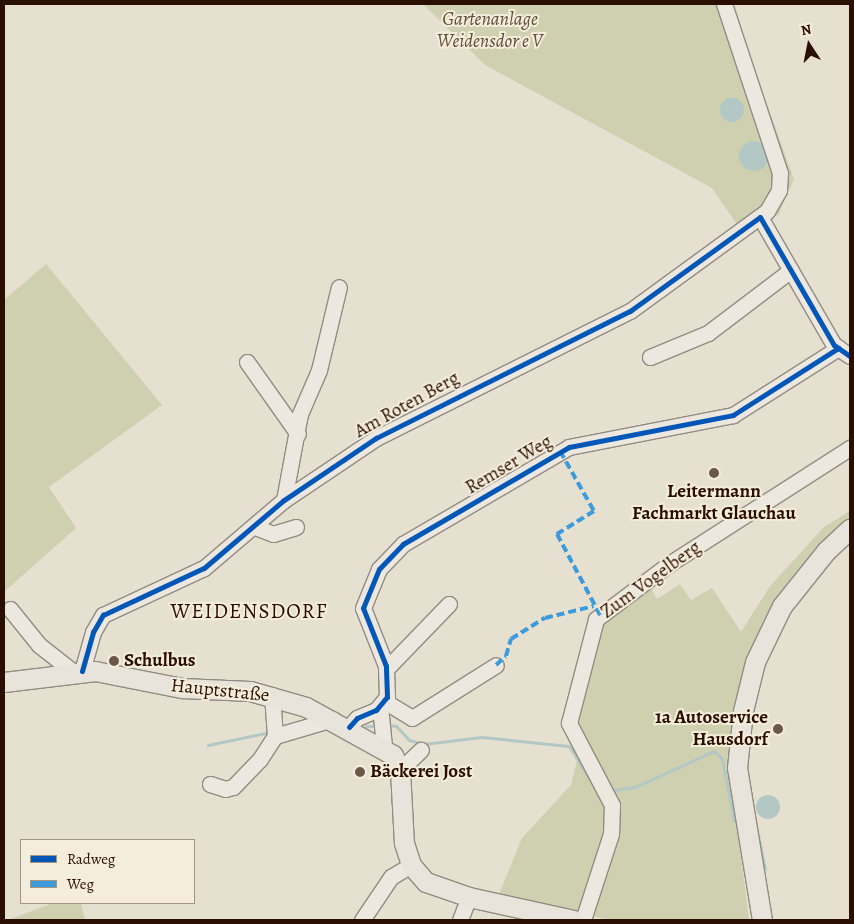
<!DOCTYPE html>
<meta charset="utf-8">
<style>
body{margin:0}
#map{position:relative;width:854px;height:924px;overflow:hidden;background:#e6e0d1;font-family:Alegreya,serif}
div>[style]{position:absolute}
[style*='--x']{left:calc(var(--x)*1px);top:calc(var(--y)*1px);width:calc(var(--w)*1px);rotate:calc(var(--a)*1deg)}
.green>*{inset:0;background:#ced0b0}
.water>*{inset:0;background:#b3c7c4}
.round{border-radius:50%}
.stream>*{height:3px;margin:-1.5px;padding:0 1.5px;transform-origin:1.5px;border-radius:1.5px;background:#b3c7c4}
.roads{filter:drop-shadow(1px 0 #928b81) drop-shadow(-1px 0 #928b81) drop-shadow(0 1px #928b81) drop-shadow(0 -1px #928b81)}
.minor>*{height:15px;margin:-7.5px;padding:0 7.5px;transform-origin:7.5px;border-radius:7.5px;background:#ece8e0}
.major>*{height:19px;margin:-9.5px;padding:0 9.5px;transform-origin:9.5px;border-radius:9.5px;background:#e9e4db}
.quiet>*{height:4px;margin-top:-2px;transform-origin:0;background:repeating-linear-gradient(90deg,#3d9adc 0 8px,transparent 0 12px)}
.cycleway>*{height:5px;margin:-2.5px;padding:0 2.5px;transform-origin:2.5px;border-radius:2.5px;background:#0057b8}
.dots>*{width:14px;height:14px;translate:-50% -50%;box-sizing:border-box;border:2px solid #f5eddb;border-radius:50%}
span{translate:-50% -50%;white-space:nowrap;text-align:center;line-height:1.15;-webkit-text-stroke:4px #f5eddb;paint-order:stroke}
.park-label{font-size:19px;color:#5c4d34;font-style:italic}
.street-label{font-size:19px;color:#2a0e00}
.poi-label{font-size:19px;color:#2a0e00;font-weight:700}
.left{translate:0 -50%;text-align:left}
.right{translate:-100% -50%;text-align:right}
.quarter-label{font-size:21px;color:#2a0e00;letter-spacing:1px}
.frame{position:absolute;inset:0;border:5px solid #2a0e00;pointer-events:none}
.legend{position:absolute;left:20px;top:839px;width:175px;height:65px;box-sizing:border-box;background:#f5eddb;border:1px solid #a49483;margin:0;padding:6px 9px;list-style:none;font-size:15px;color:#2a0e00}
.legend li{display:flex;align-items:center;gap:10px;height:25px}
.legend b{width:25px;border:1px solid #a49483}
.north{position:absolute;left:784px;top:20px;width:50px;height:50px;-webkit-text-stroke:4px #f5eddb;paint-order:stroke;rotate:349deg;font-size:14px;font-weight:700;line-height:20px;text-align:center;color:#2a0e00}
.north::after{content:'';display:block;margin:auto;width:18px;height:22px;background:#2a0e00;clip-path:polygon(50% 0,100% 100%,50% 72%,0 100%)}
</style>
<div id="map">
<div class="green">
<i style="clip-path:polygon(423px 4px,723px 4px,745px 44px,794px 179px,778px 216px,764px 210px,736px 223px,712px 188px,485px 65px)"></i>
<i style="clip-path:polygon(46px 264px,162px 405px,49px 487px,76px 528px,4px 592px,4px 300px)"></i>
<i style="clip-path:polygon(850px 511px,850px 523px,782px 592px,748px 653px,732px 721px,729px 761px,749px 920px,609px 920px,499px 894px,522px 838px,571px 785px,581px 744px,573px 725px,594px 645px,607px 616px,650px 587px,657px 599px,680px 584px,691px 600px,712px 588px,741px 632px,770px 586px,824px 527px)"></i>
<i style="clip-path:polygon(53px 903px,81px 903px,85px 920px,8px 920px)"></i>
</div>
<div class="water">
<i class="round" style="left:720px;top:98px;width:24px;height:24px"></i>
<i class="round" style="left:739px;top:141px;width:30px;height:30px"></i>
<i class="round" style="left:756px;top:795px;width:24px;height:24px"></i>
</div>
<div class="stream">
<i style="--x:387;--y:725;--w:9;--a:6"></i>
<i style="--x:396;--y:726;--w:19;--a:47"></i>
<i style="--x:409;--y:740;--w:16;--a:15"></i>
<i style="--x:424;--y:744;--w:58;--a:-6.9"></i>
<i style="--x:482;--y:737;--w:87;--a:5.9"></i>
<i style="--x:569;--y:746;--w:49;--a:57.6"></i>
<i style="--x:366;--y:726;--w:11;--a:0"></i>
<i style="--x:280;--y:727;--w:31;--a:-15"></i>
<i style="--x:208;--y:745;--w:63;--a:-11.8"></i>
<i style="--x:613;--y:790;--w:22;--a:-8"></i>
<i style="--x:635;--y:787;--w:87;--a:-24.5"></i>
<i style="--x:714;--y:751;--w:11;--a:45"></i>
<i style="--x:722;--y:759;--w:63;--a:79"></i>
<i style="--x:755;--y:821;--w:49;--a:78.2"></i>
</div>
<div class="roads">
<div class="minor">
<i style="--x:760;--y:217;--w:148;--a:60"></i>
<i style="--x:834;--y:345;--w:19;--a:35"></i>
<i style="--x:650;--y:357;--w:63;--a:-22.5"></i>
<i style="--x:708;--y:333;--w:104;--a:-37.2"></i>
<i style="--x:247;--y:362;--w:88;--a:54.7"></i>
<i style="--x:284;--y:500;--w:87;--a:-79.5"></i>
<i style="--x:300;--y:414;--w:48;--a:-66.6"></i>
<i style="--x:319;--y:370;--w:85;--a:-76.5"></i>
<i style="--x:255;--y:527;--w:19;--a:21"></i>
<i style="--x:273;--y:534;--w:24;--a:-17"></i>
<i style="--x:10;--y:609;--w:46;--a:51.1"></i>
<i style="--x:39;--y:645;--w:42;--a:38.2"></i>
<i style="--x:387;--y:668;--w:89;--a:-45.9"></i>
<i style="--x:82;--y:671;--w:41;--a:-74.2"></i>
<i style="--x:93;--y:632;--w:20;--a:-60"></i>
<i style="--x:103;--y:615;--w:111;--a:-25"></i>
<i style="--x:204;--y:568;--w:105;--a:-40.4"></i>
<i style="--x:284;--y:500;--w:111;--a:-34"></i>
<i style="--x:376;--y:438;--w:284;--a:-26.6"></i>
<i style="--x:630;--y:311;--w:170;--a:-36.1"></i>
<i style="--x:767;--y:211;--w:24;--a:-60"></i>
<i style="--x:779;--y:190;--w:17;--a:-87"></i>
<i style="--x:780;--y:173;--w:178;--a:-108.3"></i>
<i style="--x:384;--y:701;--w:33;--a:31"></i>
<i style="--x:412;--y:718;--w:99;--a:-32.2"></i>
<i style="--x:380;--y:706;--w:40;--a:84.3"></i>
<i style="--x:349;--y:727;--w:12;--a:-48"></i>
<i style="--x:357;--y:718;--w:21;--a:-23"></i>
<i style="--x:376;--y:710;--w:17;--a:-50"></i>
<i style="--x:387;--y:697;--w:31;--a:-92"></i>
<i style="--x:386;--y:666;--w:62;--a:-111.6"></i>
<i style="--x:363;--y:608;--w:42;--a:-67.7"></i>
<i style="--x:379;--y:569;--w:35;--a:-46"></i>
<i style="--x:403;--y:544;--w:192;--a:-30.3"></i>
<i style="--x:569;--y:447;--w:167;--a:-11"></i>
<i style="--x:733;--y:415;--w:125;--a:-32.5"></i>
<i style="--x:275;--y:736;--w:60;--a:-16.3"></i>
<i style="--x:400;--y:770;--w:29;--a:-44"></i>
<i style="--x:210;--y:784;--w:16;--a:18"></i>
<i style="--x:225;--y:789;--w:8;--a:-14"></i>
<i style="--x:233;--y:787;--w:39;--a:-46"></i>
<i style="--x:260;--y:759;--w:27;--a:-57"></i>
<i style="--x:275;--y:736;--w:41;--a:-94.2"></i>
<i style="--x:362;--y:920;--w:52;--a:-56"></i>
<i style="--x:391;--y:877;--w:23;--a:-31"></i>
<i style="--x:460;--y:920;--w:25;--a:-69"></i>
<i style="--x:583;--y:920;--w:90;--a:-72"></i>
<i style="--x:611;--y:834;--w:29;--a:-88"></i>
<i style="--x:612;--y:805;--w:93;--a:-117.7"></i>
<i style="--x:569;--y:723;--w:107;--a:-75.4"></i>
<i style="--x:596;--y:619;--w:91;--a:-37"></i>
<i style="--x:669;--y:564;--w:215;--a:-32.7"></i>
</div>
<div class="major">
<i style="--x:4;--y:682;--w:92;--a:-6.9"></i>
<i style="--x:95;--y:671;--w:89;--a:11.1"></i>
<i style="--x:182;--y:688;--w:68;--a:2.5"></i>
<i style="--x:250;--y:691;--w:58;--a:15.9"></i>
<i style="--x:306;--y:707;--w:99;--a:28.9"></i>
<i style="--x:393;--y:755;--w:17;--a:65"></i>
<i style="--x:400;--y:770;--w:73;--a:86.9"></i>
<i style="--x:404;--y:843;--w:23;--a:72"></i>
<i style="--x:411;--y:865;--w:23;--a:49"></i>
<i style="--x:426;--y:882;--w:46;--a:19.2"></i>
<i style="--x:469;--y:897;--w:107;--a:12.4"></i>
<i style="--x:762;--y:920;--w:154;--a:-99.3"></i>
<i style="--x:737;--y:768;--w:57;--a:-84"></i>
<i style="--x:743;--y:711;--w:50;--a:-76.2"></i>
<i style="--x:755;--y:662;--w:62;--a:-64.3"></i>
<i style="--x:782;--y:606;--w:70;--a:-51.3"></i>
<i style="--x:826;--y:551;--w:33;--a:-43"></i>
</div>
</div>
<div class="quiet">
<i style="--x:560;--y:451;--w:69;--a:60.5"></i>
<i style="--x:594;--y:511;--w:44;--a:148.1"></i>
<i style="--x:557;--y:534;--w:92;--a:62"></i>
<i style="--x:496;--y:665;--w:13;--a:-42"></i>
<i style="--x:506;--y:656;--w:18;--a:-74"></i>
<i style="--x:511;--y:639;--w:40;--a:-32"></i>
<i style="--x:545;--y:618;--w:50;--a:-13.8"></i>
</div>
<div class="cycleway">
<i style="--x:82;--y:671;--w:41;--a:-74.2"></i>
<i style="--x:93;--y:632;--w:20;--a:-60"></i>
<i style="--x:103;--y:615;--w:111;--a:-25"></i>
<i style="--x:204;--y:568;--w:105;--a:-40.4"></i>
<i style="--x:284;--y:500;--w:111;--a:-34"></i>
<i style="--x:376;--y:438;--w:284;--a:-26.6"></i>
<i style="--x:630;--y:311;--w:160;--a:-35.9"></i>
<i style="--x:760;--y:217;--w:148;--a:60"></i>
<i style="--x:834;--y:345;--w:19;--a:35"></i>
<i style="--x:349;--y:727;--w:12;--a:-48"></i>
<i style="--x:357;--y:718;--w:21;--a:-23"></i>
<i style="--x:376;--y:710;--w:17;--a:-50"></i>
<i style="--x:387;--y:697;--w:31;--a:-92"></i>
<i style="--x:386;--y:666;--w:62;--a:-111.6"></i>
<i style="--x:363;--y:608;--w:42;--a:-67.7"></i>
<i style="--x:379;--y:569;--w:35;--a:-46"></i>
<i style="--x:403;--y:544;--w:192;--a:-30.3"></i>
<i style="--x:569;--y:447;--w:167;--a:-11"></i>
<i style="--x:733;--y:415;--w:125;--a:-32.5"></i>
</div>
<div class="dots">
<i style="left:714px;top:473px;background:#6c5849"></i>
<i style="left:114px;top:661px;background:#6c5849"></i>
<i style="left:778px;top:729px;background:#6c5849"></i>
<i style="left:360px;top:772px;background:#6c5849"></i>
</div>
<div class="park-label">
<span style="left:490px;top:31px">Gartenanlage<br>Weidensdor e V</span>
</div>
<div class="street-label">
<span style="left:407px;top:405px;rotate:-29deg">Am Roten Berg</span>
<span style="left:509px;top:465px;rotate:-31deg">Remser Weg</span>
<span style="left:651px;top:580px;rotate:-36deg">Zum Vogelberg</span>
<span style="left:220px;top:691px;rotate:6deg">Hauptstraße</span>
</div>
<div class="poi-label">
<span style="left:714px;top:503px">Leitermann<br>Fachmarkt Glauchau</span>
<span class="left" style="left:124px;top:661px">Schulbus</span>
<span class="right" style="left:768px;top:729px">1a Autoservice<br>Hausdorf</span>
<span class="left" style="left:370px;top:772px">Bäckerei Jost</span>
</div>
<div class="quarter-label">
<span style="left:249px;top:611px">WEIDENSDORF</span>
</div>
<div class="frame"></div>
<ul class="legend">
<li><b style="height:6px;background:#0057b8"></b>Radweg</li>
<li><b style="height:6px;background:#3d9adc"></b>Weg</li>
</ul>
<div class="north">N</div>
</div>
